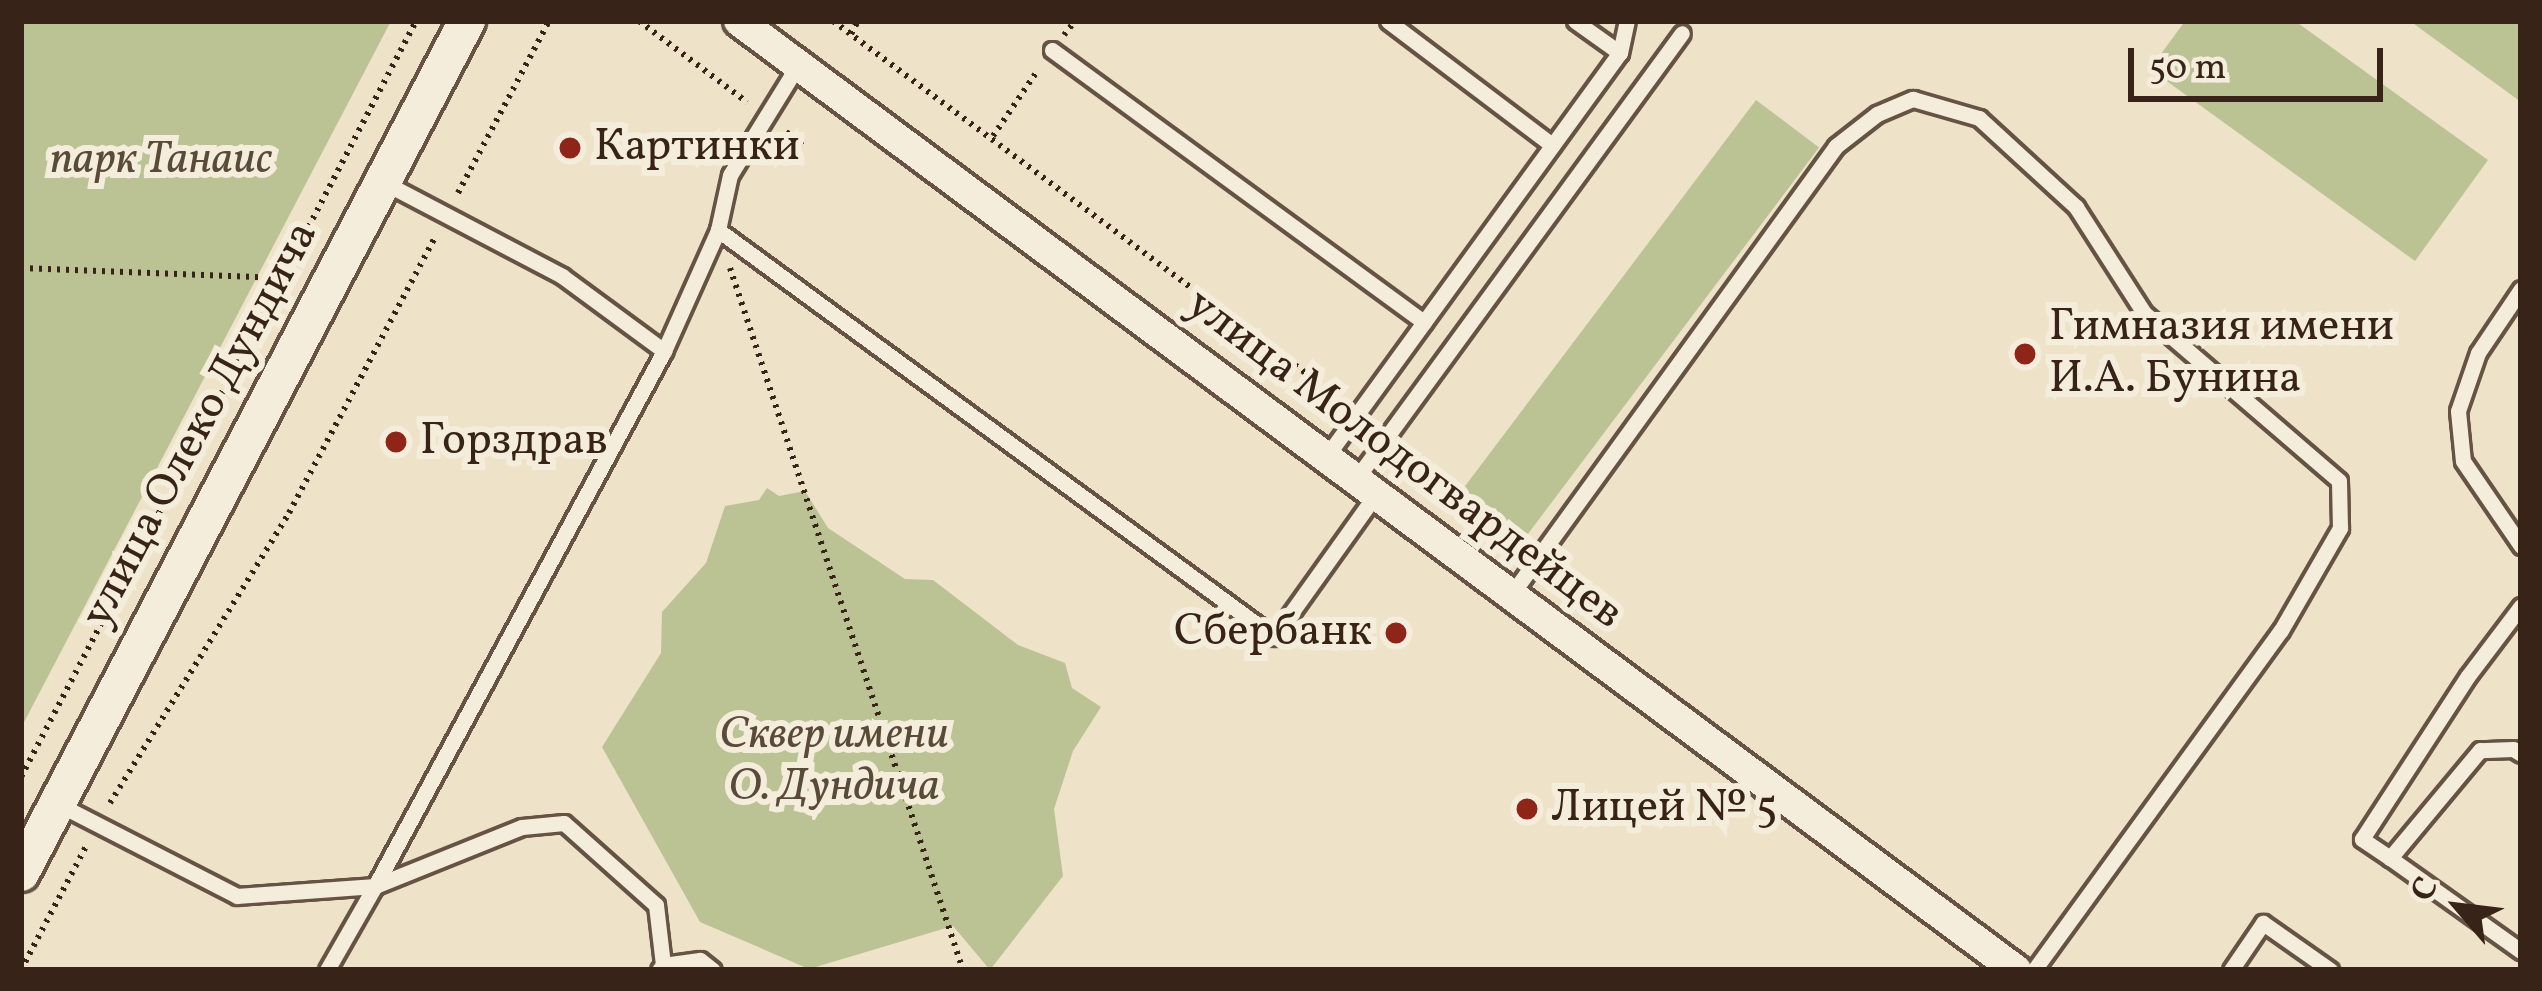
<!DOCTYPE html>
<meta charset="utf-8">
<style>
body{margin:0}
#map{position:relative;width:2542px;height:991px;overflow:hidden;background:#eee3c8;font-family:Vollkorn,serif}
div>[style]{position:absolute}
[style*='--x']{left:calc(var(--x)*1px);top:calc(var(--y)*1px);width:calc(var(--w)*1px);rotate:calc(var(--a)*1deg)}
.green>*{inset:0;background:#bbc394;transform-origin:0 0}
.path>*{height:6px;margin-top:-3px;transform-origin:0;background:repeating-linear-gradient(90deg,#382318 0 3px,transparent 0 9px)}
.roads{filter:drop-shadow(3px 0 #665344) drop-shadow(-3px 0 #665344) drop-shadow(0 3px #665344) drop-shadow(0 -3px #665344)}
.service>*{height:15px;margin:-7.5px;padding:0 7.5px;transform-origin:7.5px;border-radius:7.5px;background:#f4eddb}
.minor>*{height:30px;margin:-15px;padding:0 15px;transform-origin:15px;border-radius:15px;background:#f4eddb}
.tertiary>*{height:36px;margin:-18px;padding:0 18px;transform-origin:18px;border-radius:18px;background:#f4eddb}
.dots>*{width:33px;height:33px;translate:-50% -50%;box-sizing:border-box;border:6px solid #f4eddb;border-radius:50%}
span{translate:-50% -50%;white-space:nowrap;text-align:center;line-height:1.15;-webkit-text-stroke:12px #f4eddb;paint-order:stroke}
.poi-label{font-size:45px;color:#382318}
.left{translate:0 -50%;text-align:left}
.right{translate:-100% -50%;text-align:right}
.park-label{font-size:45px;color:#594b37;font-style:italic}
.street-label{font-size:45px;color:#382318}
.frame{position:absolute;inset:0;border:24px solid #382318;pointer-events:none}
.north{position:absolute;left:2398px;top:847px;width:120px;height:120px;-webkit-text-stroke:9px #f4eddb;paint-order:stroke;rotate:298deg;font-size:33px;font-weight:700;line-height:48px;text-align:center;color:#382318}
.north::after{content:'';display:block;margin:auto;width:42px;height:54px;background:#382318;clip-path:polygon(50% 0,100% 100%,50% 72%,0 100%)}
.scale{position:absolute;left:2128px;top:48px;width:255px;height:54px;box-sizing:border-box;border:6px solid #382318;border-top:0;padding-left:15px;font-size:36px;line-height:42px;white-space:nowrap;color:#382318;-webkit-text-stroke:9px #f4eddb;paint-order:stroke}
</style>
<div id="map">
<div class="green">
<i style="clip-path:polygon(21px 21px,391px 21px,21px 728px)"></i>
<i style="clip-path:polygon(2185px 21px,2295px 21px,2488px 160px,2415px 261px,2150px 69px)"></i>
<i style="clip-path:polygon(2410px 21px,2521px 21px,2521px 102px)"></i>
<i style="left:1756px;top:100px;width:79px;height:499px;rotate:37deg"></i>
<i style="clip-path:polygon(767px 488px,779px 496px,805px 491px,828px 528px,905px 579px,933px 580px,1018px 645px,1065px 663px,1072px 688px,1101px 707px,1073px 751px,1054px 809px,1063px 876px,990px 970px,953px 926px,809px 969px,700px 922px,602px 747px,661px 653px,662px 612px,706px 563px,725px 506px,759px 500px)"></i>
</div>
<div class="path">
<i style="--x:639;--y:21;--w:135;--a:36.9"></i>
<i style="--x:833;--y:21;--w:596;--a:36.68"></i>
<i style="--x:1311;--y:377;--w:42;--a:67.7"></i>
<i style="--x:851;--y:34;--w:15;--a:-62"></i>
<i style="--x:1064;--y:35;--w:18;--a:-52"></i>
<i style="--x:786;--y:132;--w:25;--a:37"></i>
<i style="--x:993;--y:136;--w:80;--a:-55.7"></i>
<i style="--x:458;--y:193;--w:195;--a:-62.1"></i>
<i style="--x:21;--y:268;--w:260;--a:2.2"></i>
<i style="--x:730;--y:268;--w:740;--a:71.64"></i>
<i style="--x:21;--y:777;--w:853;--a:-62.41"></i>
<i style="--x:110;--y:803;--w:341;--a:-58.3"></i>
<i style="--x:289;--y:513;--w:312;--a:-62.1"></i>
<i style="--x:21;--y:970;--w:140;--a:-62.3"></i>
</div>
<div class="roads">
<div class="service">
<i style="--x:1388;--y:21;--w:206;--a:37.1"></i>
<i style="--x:1575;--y:21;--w:55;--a:35.4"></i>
<i style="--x:1620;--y:53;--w:33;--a:-78"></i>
<i style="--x:1052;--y:50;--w:461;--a:36.2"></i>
<i style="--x:798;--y:65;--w:129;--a:121.7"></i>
<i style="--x:730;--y:175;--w:56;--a:102.3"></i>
<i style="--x:718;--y:230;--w:689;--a:36.2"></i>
<i style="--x:1274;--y:637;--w:176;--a:-54.5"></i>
<i style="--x:385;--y:183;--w:200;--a:27.7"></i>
<i style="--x:562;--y:276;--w:127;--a:36.3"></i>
<i style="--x:664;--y:351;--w:133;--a:-65.9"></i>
<i style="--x:2521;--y:289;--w:77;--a:123.9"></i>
<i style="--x:2478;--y:353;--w:61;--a:109"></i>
<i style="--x:2458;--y:411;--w:50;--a:84.3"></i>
<i style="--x:2463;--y:461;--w:103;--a:55.7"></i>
<i style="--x:1326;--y:457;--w:500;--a:-54"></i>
<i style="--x:1356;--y:479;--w:552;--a:-53.84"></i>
<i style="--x:1511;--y:595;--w:554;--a:-54.1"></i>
<i style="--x:1836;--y:146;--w:52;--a:-38"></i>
<i style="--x:1877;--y:114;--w:39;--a:-23"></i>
<i style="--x:1913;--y:99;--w:69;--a:16.1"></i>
<i style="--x:1979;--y:118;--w:132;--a:42.5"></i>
<i style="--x:2076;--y:207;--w:126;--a:57.3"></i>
<i style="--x:2144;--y:313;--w:257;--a:40.7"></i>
<i style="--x:2339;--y:481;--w:47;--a:88.8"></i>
<i style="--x:2340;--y:528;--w:118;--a:120"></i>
<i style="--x:2281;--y:630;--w:420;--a:126"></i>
<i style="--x:2521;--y:754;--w:9;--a:-148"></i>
<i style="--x:2513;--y:749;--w:33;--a:178"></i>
<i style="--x:2480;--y:750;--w:141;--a:129.8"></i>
<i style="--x:2390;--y:858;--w:161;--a:35.4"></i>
<i style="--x:60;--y:805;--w:199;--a:27.2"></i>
<i style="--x:237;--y:896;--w:138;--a:-4.1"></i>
<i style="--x:375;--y:886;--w:608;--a:-61.62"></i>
<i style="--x:2390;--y:858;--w:34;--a:-146"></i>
<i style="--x:2362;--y:839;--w:194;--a:-57"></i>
<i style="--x:2468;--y:676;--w:88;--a:-52.9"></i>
<i style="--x:327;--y:970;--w:97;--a:-60.3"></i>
<i style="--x:375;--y:886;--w:158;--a:-21.9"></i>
<i style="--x:522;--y:827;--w:42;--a:-5.4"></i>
<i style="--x:564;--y:823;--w:123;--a:41.7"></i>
<i style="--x:656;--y:905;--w:60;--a:83.3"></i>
<i style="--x:659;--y:970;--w:6;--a:-51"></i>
<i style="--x:663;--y:965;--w:37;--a:-8"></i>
<i style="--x:700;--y:960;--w:16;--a:38"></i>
<i style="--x:2231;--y:970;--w:57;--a:-55.8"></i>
<i style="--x:2263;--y:923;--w:82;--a:35"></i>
</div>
<div class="minor">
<i style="--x:739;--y:21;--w:1591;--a:36.62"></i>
</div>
<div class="tertiary">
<i style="--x:21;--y:873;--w:962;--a:-62.37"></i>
</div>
</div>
<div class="dots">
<i style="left:570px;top:148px;background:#8f2418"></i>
<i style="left:2025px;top:354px;background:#8f2418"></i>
<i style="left:396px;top:442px;background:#8f2418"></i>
<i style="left:1396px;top:633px;background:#8f2418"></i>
<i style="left:1527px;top:809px;background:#8f2418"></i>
</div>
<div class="poi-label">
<span class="left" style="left:594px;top:148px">Картинки</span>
<span class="left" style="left:2049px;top:354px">Гимназия имени<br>И.А. Бунина</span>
<span class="left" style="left:420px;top:442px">Горздрав</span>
<span class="right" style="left:1372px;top:633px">Сбербанк</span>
<span class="left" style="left:1551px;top:809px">Лицей № 5</span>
</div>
<div class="park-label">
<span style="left:161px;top:161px">парк Танаис</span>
<span style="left:834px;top:762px">Сквер имени<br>О. Дундича</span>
</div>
<div class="street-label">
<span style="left:201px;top:425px;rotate:-62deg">улица Олеко Дундича</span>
<span style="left:1404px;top:460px;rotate:37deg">улица Молодогвардейцев</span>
</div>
<div class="frame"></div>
<div class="north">С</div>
<div class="scale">50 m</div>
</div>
